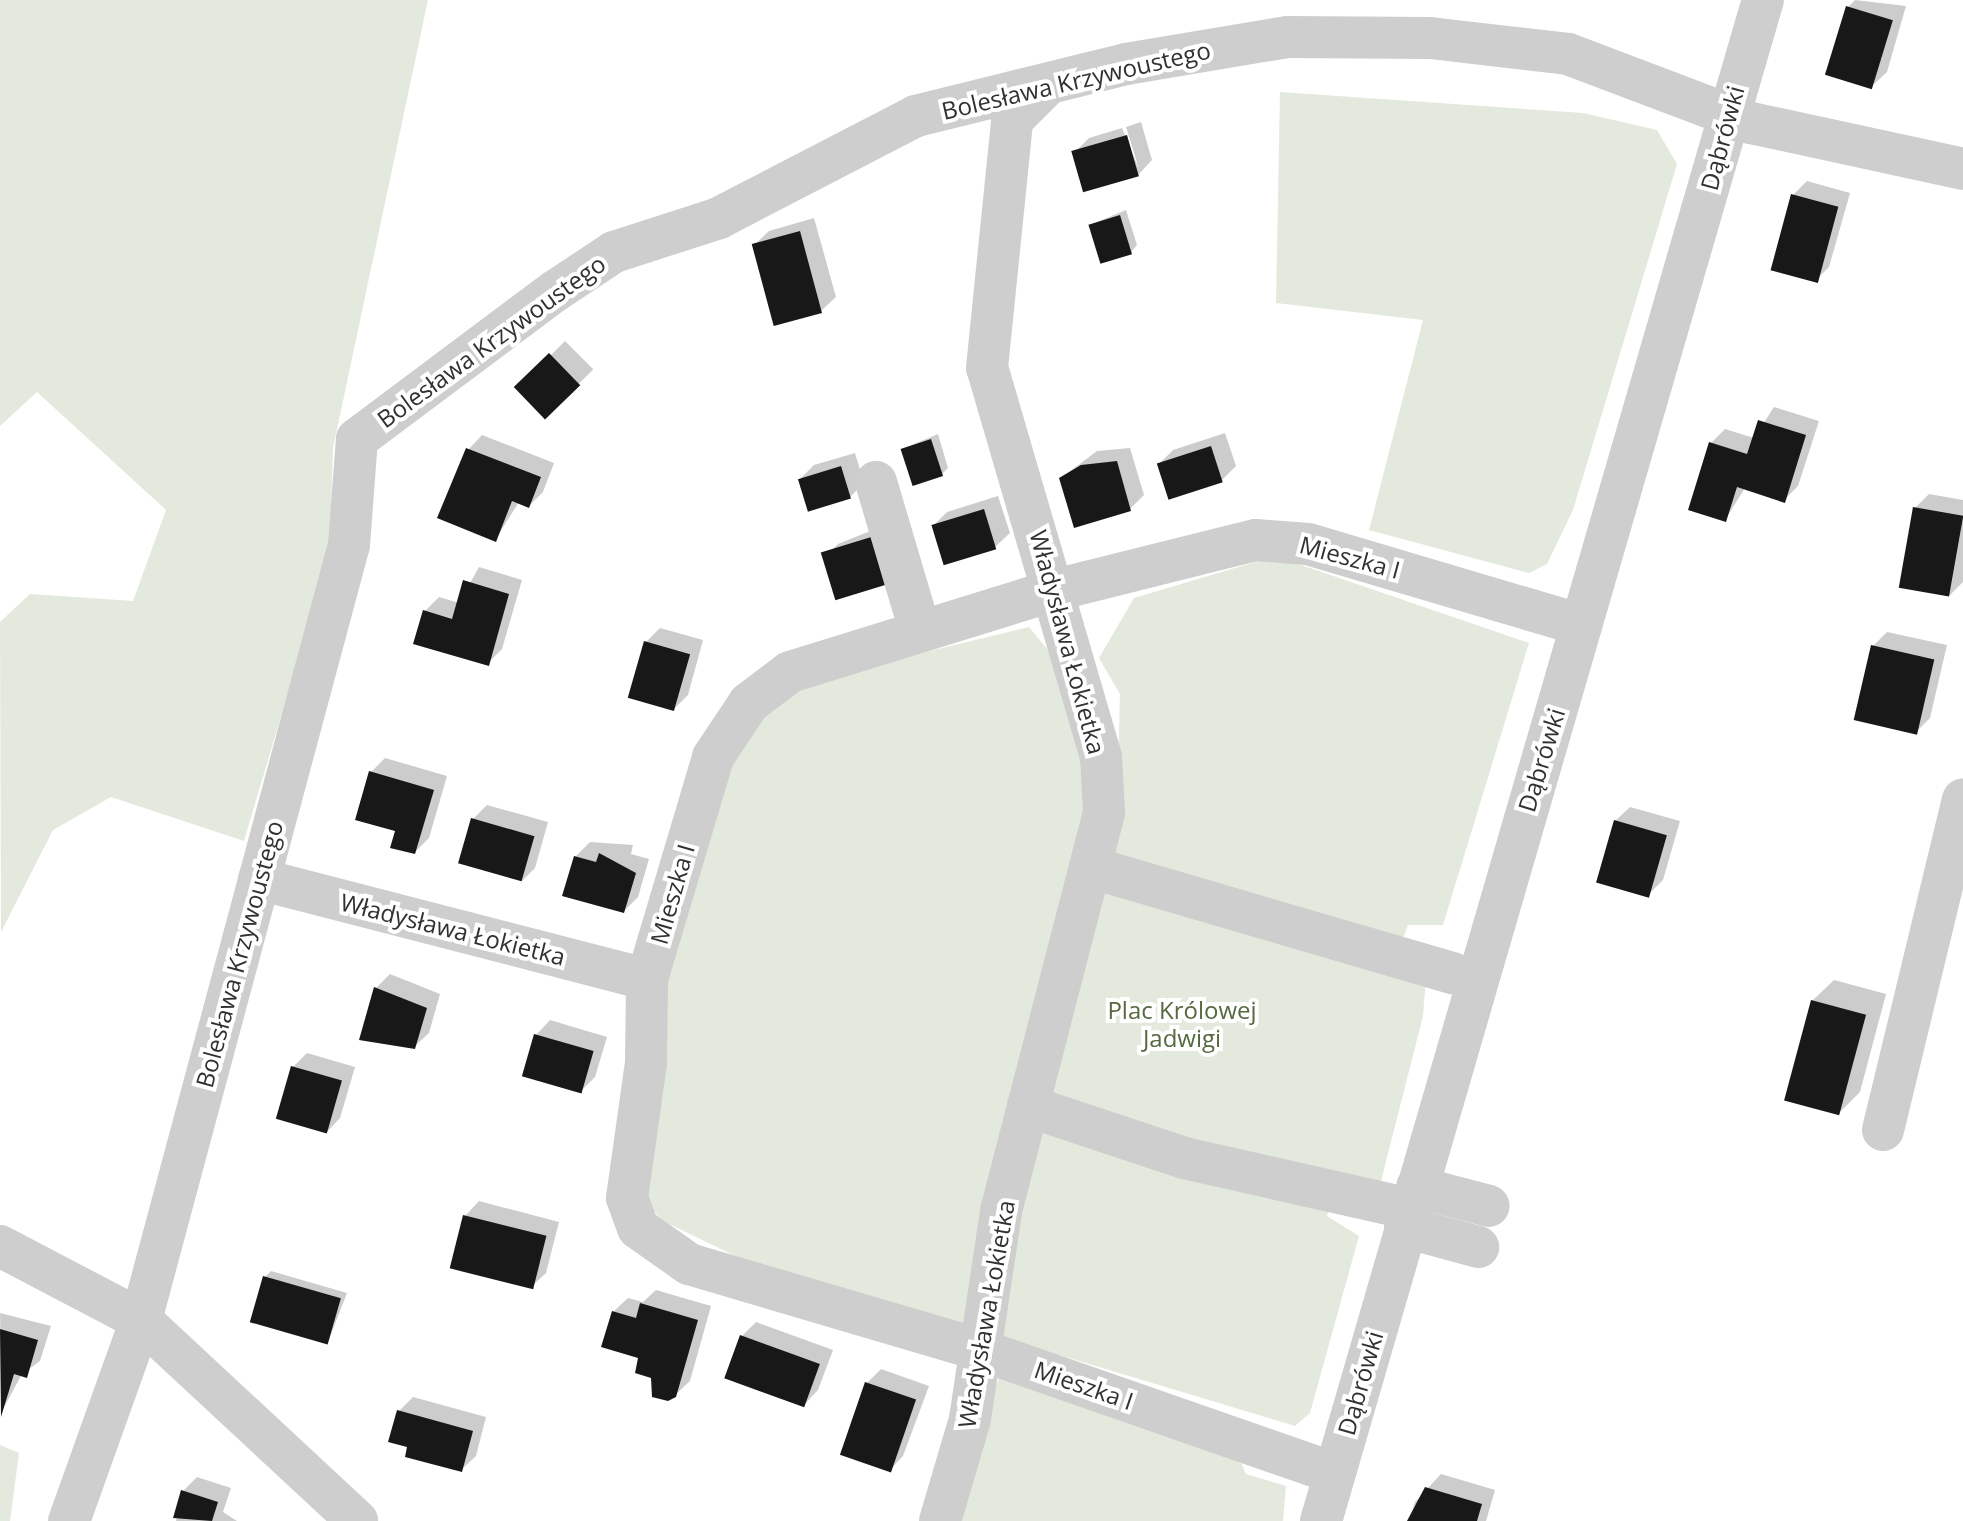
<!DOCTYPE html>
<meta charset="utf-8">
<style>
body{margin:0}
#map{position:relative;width:1963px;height:1521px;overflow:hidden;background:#fff;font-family:"Open Sans",sans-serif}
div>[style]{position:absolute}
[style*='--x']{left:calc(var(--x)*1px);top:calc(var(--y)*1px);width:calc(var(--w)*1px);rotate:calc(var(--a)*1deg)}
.green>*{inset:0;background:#e4e9dd}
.shadow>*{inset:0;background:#0003;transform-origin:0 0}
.building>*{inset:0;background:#181818;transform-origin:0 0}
.minor>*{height:42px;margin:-21px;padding:0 21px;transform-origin:21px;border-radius:21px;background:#cecece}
span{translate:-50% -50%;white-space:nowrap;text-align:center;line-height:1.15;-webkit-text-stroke:8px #fff;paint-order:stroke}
.street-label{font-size:24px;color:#313131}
.park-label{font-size:24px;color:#556a41}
</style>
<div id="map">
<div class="green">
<i style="clip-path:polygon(0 0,428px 0,333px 448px,330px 551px,244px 841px,111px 797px,53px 830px,1px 932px,0 622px,30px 594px,133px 601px,166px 510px,37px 392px,0 426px)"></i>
<i style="clip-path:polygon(1280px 92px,1583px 113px,1657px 130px,1677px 164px,1573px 510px,1547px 564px,1529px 573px,1369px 530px,1423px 320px,1276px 303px)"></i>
<i style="clip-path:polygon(1275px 556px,1529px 643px,1443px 925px,1408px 925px,1393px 965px,1426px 977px,1423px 1016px,1379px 1189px,1338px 1181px,1327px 1216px,1359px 1236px,1310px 1413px,1295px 1426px,996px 1336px,997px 1293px,1117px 811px,1120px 694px,1099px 658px,1134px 598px)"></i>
<i style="clip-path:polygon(1029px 627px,1072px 679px,1089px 825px,975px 1329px,771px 1273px,665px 1222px,642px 1200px,667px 965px,723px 759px,787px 685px)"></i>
<i style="clip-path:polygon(1002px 1368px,1239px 1458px,1246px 1474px,1286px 1486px,1283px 1521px,952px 1521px)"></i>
<i style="clip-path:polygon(0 1445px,19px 1453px,10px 1521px,0 1521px)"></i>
</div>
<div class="shadow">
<i style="clip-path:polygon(1855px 0,1906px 6px,1887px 72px,1872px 86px,1848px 7px)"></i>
<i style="clip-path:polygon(1141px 122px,1152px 160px,1138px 175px,1074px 153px,1089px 138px,1122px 128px,1139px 169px,1126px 127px)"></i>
<i style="clip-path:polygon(1807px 181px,1850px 193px,1829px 267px,1815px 281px,1793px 195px)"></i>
<i style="clip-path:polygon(1126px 210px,1137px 245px,1131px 252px,1090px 225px)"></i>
<i style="clip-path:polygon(814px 218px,836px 297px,821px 311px,754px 245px,769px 231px)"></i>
<i style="left:565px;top:341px;width:40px;height:66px;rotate:45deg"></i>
<i style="clip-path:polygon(1774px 407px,1819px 421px,1798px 486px,1784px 500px,1745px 488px,1725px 520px,1711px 443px,1725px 429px,1754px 438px)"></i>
<i style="clip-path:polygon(1225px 433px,1236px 466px,1222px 480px,1159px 464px,1173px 450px)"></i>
<i style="clip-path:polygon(938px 434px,948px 468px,942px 474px,902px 449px)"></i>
<i style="clip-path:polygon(482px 435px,554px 463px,543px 492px,529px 506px,519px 502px,495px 540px,468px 450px)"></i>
<i style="clip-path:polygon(1130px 448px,1144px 495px,1130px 509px,1061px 478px,1097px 451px)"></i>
<i style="clip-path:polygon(855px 453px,864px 483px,850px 497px,800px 479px,814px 465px)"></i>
<i style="clip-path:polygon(1929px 494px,1963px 500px,1963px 582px,1949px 596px,1915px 508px)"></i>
<i style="clip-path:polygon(998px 496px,1010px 533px,995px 547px,933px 526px,947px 512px)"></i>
<i style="clip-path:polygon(895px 521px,895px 580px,824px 558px,838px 544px)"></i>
<i style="clip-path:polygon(479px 567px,522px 580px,502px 649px,488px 663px,425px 611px,439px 597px,459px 603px)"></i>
<i style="clip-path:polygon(660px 628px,703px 640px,688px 695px,674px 709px,646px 642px)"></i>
<i style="clip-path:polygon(1887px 632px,1947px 645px,1930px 718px,1916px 732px,1873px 646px)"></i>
<i style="clip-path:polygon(385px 758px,447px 776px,429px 838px,415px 852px,371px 772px)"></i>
<i style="clip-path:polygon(487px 805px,548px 822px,535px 868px,521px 882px,473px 819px)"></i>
<i style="clip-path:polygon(1630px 807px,1680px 821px,1663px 880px,1649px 894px,1615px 821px)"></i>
<i style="clip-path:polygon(590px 842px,633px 845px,631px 854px,649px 859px,638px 897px,624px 911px,575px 857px)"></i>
<i style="clip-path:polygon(390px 974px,440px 994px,429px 1033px,414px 1047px,362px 1039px,376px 988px)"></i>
<i style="clip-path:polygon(1834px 980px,1886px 994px,1860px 1092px,1839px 1113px,1812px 1001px)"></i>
<i style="clip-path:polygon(550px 1020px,607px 1037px,595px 1077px,581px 1091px,536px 1035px)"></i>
<i style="clip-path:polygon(307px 1053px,355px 1067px,340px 1118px,326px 1133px,293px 1067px)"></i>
<i style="clip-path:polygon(479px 1201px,559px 1222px,546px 1273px,531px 1287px,465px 1216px)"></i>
<i style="clip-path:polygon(271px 1271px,347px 1293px,328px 1342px,264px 1278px)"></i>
<i style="clip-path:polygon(656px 1290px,711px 1306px,690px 1381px,675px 1395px,653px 1376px,613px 1312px,628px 1298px,643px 1302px)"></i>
<i style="clip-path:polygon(0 1313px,51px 1326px,40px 1361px,22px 1374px,2px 1411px)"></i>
<i style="clip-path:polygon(756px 1322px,833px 1350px,818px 1390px,804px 1405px,742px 1336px)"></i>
<i style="clip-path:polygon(881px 1369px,929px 1386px,903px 1456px,889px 1471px,867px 1383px)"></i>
<i style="clip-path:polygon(413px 1397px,486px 1417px,476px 1456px,461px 1470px,410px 1446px,399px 1411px)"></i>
<i style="clip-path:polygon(1441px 1474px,1495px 1490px,1486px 1521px,1409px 1521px,1415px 1502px)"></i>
<i style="clip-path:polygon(197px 1477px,231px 1488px,223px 1512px,237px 1521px,176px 1521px,183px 1491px)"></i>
</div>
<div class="building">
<i style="left:1846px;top:6px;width:49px;height:72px;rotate:17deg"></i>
<i style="left:1127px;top:135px;width:43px;height:58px;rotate:74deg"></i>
<i style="left:1791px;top:194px;width:49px;height:79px;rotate:15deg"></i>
<i style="left:1120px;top:215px;width:41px;height:33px;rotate:73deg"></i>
<i style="left:800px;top:231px;width:85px;height:50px;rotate:75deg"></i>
<i style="left:549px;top:353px;width:45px;height:49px;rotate:46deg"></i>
<i style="clip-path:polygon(1758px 420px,1806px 435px,1785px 503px,1737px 487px,1726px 522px,1688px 510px,1709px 442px,1747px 454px)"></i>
<i style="left:931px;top:439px;width:39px;height:32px;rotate:72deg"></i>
<i style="left:1211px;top:446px;width:38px;height:57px;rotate:72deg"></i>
<i style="clip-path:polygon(466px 448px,541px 477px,529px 508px,512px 501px,496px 542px,437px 518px)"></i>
<i style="clip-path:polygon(1117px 461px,1131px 511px,1074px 528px,1059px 478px,1081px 465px)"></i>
<i style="left:841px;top:466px;width:34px;height:45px;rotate:73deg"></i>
<i style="left:1913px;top:507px;width:51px;height:82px;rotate:10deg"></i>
<i style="left:984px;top:509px;width:42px;height:55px;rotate:73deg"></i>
<i style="left:881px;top:534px;width:50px;height:63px;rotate:73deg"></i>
<i style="clip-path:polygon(463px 580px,509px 594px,489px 666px,413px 644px,423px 610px,452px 619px)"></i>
<i style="left:644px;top:641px;width:48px;height:59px;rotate:16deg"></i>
<i style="left:1871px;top:645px;width:65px;height:77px;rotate:13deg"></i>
<i style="clip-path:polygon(369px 771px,434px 790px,415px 854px,390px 848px,395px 831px,355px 820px)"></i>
<i style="left:471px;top:818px;width:66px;height:47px;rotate:16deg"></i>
<i style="left:1614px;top:820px;width:55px;height:65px;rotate:16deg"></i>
<i style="clip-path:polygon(599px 853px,636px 873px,624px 913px,562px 896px,574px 856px,596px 862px)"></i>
<i style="clip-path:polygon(374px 987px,427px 1008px,415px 1049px,359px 1040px)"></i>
<i style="left:1811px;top:1000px;width:57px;height:104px;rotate:15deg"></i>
<i style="left:534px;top:1034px;width:62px;height:44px;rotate:16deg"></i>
<i style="left:291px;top:1066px;width:53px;height:55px;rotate:16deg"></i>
<i style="left:463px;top:1215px;width:86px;height:55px;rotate:14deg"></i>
<i style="left:263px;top:1276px;width:81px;height:48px;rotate:16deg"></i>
<i style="clip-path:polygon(640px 1303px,698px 1320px,676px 1397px,668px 1401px,652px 1397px,651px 1378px,635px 1373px,638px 1358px,601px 1347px,612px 1311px,636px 1318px)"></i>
<i style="clip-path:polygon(0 1329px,38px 1340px,27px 1378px,14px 1374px,1px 1417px)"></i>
<i style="left:740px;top:1335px;width:85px;height:46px;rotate:20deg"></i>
<i style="left:865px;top:1382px;width:54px;height:77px;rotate:19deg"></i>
<i style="clip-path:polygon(397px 1410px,473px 1431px,462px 1472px,405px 1457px,407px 1447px,388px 1442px)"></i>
<i style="clip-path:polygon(1425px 1487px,1482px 1504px,1477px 1521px,1407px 1521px)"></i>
<i style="clip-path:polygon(181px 1490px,218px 1502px,212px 1521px,173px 1518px)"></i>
</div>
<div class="minor">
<i style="--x:876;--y:482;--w:155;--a:73.5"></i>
<i style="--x:1093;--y:868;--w:375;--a:16.3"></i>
<i style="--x:259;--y:879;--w:401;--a:14.5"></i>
<i style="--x:1028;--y:1106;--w:164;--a:18.4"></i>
<i style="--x:1184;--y:1158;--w:233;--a:12.7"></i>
<i style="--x:1883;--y:1130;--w:340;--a:-76.4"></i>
<i style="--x:1417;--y:1187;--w:74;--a:14.8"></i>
<i style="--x:1405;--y:1227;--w:76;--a:15.3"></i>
<i style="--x:0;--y:1246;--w:159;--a:27.7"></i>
<i style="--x:141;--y:1320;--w:295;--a:42.9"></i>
<i style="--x:1334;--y:1473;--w:374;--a:-160.8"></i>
<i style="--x:981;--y:1350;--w:304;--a:-163.6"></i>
<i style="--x:689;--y:1264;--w:62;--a:-144.8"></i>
<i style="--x:638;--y:1228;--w:32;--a:-110"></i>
<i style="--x:627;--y:1198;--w:136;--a:-82"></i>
<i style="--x:646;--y:1063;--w:84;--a:-89.3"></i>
<i style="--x:647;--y:979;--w:232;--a:-73.4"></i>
<i style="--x:713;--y:757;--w:65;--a:-56.3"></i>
<i style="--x:749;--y:703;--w:51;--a:-37.1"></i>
<i style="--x:790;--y:672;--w:277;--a:-17.2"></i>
<i style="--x:1055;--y:590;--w:207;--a:-14"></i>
<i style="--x:1256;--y:540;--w:52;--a:4.4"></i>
<i style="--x:1308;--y:544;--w:285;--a:16.5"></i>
<i style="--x:69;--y:1521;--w:214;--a:-70.3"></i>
<i style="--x:141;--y:1320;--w:802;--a:-74.98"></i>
<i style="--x:349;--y:545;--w:106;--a:-85.7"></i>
<i style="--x:357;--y:439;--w:247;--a:-36.8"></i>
<i style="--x:555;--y:291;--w:71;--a:-33.5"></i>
<i style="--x:614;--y:252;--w:110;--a:-17.9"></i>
<i style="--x:719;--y:218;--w:222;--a:-27.4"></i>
<i style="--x:916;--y:116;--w:216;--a:-13.9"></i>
<i style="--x:1126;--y:64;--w:164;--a:-9.5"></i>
<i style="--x:1288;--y:37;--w:142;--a:0.4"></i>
<i style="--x:1430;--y:38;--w:139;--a:6.6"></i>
<i style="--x:1568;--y:54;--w:196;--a:20.7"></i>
<i style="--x:1751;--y:123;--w:217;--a:12.2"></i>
<i style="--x:940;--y:1521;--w:106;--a:-73.6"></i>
<i style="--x:970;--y:1419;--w:210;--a:-81.5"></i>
<i style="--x:1001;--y:1211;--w:412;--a:-75.5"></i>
<i style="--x:1104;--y:812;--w:55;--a:-93.1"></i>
<i style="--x:1101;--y:757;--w:405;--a:-106.3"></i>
<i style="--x:987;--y:368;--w:249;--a:-84.2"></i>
<i style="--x:1012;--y:120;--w:45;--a:-45"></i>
<i style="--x:1321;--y:1521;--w:1584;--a:-73.8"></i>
</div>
<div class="street-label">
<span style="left:1076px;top:80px;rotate:-13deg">Bolesława Krzywoustego</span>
<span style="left:1722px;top:138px;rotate:-75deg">Dąbrówki</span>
<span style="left:491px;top:341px;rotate:-36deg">Bolesława Krzywoustego</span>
<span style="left:1350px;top:557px;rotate:15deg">Mieszka I</span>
<span style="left:1068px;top:642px;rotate:75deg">Władysława Łokietka</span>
<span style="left:1541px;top:760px;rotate:-73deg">Dąbrówki</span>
<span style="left:672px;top:894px;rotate:-74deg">Mieszka I</span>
<span style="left:453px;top:929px;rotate:14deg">Władysława Łokietka</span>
<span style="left:239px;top:954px;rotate:-75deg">Bolesława Krzywoustego</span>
<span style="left:986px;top:1314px;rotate:-80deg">Władysława Łokietka</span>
<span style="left:1360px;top:1383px;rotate:-74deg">Dąbrówki</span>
<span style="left:1084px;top:1385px;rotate:19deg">Mieszka I</span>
</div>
<div class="park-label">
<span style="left:1182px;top:1024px">Plac Królowej<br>Jadwigi</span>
</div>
</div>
